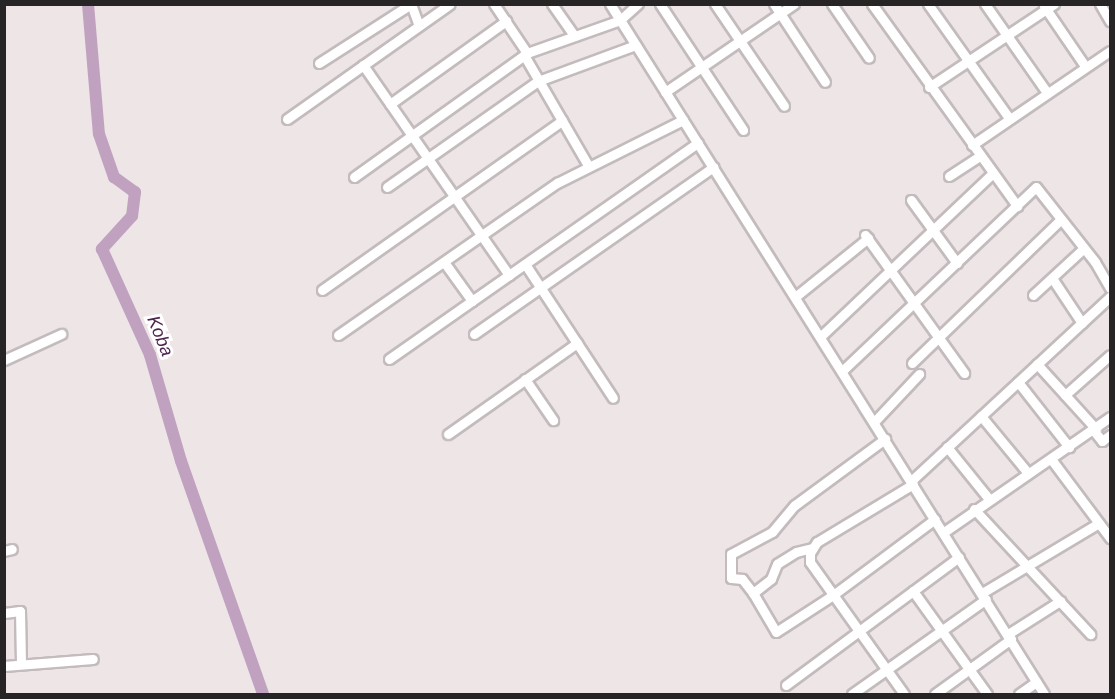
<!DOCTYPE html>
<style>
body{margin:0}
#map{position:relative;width:1115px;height:699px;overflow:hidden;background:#ede5e6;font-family:Arial,sans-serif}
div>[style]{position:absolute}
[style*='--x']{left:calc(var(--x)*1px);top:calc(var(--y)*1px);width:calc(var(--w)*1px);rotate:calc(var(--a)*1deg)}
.river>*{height:12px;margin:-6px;padding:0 6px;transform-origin:6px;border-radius:6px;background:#c1a1c0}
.roads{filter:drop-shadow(2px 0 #c3bbbc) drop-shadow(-2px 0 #c3bbbc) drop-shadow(0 2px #c3bbbc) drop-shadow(0 -2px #c3bbbc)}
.minor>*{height:9px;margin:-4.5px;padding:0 4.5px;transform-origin:4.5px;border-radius:4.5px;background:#fff}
span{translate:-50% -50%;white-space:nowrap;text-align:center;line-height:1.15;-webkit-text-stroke:6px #fff;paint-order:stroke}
.water-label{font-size:18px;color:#4e244d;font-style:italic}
.frame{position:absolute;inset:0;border:6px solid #272425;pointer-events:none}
</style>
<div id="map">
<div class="river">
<i style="--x:88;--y:4;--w:130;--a:85.2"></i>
<i style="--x:99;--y:134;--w:46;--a:70.8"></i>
<i style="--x:114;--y:177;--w:26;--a:36"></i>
<i style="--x:135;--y:192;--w:24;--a:97"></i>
<i style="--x:132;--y:216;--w:45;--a:132.3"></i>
<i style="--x:102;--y:249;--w:116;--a:65.6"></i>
<i style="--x:150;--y:355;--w:110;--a:73.7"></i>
<i style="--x:181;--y:461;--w:247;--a:70.6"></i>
</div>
<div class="roads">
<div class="minor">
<i style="--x:494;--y:4;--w:59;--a:56"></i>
<i style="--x:552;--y:4;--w:39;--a:55"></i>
<i style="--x:610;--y:4;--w:815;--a:57.83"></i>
<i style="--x:660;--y:4;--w:151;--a:56.6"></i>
<i style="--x:715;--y:4;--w:123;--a:55.9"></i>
<i style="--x:774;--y:4;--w:93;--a:56.8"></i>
<i style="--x:832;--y:4;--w:65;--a:55.6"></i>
<i style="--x:872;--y:4;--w:249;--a:54.3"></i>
<i style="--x:928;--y:4;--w:140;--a:54.6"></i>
<i style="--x:985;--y:4;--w:106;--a:55"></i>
<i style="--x:1100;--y:4;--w:20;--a:60"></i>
<i style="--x:1044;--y:6;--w:73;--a:55.7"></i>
<i style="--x:524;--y:55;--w:129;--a:59.9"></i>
<i style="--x:319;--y:63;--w:109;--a:-32.7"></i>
<i style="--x:411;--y:4;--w:23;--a:70"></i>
<i style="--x:363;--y:65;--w:256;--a:55.2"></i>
<i style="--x:929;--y:87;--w:150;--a:-33.6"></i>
<i style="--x:665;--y:92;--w:156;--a:-34.3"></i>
<i style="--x:390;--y:104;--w:143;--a:-35.6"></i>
<i style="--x:287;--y:119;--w:199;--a:-35.2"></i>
<i style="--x:972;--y:145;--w:167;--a:-34.3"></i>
<i style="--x:949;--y:176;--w:37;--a:-33"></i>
<i style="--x:354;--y:177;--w:213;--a:-35.6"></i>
<i style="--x:527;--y:53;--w:99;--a:-19.5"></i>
<i style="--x:620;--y:20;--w:24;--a:-42"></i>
<i style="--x:387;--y:187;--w:184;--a:-35.1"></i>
<i style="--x:538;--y:81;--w:104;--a:-20.2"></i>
<i style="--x:911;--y:200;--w:78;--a:53.9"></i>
<i style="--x:865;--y:235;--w:170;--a:54.3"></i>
<i style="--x:444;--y:262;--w:48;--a:54.3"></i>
<i style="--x:525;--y:264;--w:160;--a:56.7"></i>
<i style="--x:1052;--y:278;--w:54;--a:56.3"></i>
<i style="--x:322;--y:290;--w:294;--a:-35.2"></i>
<i style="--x:1033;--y:295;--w:69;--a:-42.7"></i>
<i style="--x:795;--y:297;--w:94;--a:-38.9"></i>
<i style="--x:474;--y:334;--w:292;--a:-34.9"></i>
<i style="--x:338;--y:335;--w:267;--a:-34.8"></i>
<i style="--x:557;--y:183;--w:141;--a:-26.6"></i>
<i style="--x:820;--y:337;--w:238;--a:-43.5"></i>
<i style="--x:389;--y:359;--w:377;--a:-35"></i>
<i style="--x:4;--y:360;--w:63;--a:-24.5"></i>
<i style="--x:912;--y:363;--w:207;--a:-44"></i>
<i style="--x:1037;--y:364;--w:88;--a:47.8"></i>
<i style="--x:842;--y:371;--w:267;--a:-43.5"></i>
<i style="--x:1036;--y:187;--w:95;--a:51.8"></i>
<i style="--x:1095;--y:262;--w:30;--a:60"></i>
<i style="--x:525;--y:379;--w:50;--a:55.7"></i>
<i style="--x:1018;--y:382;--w:83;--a:51.9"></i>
<i style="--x:1065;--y:395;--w:60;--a:-41.6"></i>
<i style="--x:981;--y:416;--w:74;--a:50.5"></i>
<i style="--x:874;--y:422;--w:66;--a:-46.8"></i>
<i style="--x:1094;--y:431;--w:13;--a:51"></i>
<i style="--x:1102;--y:441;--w:10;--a:-37"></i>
<i style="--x:448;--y:434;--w:158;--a:-35.2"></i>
<i style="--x:947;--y:447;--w:67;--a:51.1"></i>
<i style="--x:1051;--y:459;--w:99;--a:53.2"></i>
<i style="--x:911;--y:481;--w:271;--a:-42.8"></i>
<i style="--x:974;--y:509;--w:171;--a:47.1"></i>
<i style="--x:944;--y:532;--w:202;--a:-34.7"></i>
<i style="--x:812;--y:548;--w:16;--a:166"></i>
<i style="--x:796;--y:552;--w:22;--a:148"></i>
<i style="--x:777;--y:564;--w:16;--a:112"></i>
<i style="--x:771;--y:579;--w:23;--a:142"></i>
<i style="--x:753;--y:593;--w:45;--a:59.5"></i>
<i style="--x:776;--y:632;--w:68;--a:-33"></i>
<i style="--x:833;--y:595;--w:127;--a:-36.7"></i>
<i style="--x:4;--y:551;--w:8;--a:-14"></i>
<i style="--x:913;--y:591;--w:127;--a:54.3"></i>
<i style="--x:753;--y:593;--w:18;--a:-128"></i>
<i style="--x:742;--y:579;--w:11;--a:-175"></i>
<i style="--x:731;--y:578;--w:24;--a:-90"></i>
<i style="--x:731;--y:554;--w:47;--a:-28.2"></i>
<i style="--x:772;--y:532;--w:35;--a:-50"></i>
<i style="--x:795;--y:505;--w:112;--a:-36.3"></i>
<i style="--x:982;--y:593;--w:136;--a:-30.9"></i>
<i style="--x:4;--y:613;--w:16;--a:-7"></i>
<i style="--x:20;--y:611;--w:53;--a:88.9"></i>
<i style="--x:1008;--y:634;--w:62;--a:-32.4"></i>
<i style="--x:4;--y:666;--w:89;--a:-4.5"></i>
<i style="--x:786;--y:685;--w:215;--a:-36.5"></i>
<i style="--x:852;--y:694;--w:164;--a:-35.3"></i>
<i style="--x:904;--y:694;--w:162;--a:-125.5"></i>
<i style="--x:810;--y:562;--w:9;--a:-90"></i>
<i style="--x:810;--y:553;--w:13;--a:-58"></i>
<i style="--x:817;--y:542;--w:112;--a:-31.1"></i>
<i style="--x:935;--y:694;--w:94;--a:-35.9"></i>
<i style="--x:1019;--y:694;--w:21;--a:-35"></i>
</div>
</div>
<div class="water-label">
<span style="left:160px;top:336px;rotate:68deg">Koba</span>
</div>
<div class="frame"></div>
</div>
